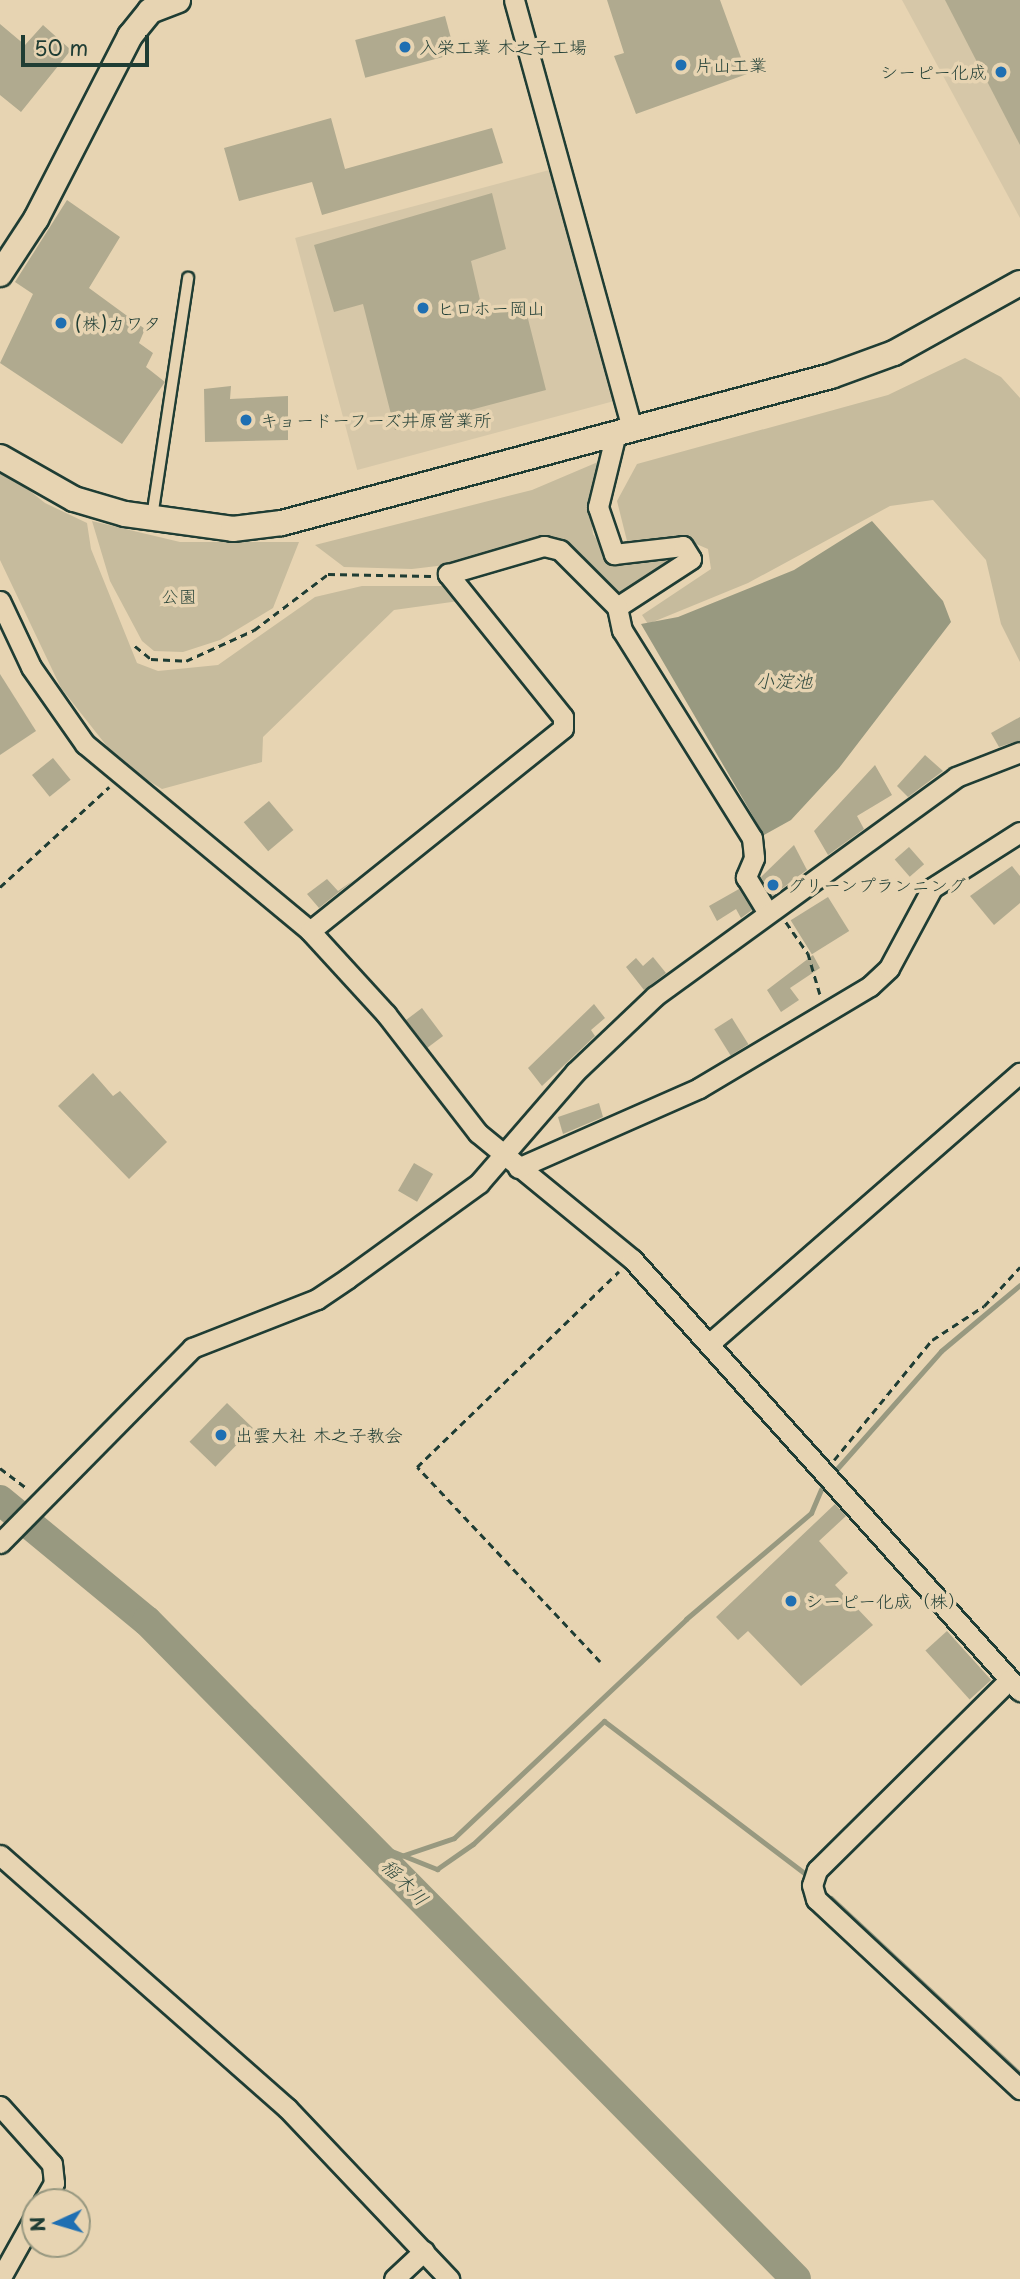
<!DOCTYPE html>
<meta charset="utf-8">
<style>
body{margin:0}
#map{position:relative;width:1020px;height:2279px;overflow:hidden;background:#e7d4b2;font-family:"Playpen Sans","Klee One",sans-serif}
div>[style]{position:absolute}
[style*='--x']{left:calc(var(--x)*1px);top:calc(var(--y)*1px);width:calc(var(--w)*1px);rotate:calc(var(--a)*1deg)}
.built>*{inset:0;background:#d6c7a8;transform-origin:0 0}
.green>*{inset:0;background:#c6bb9d}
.water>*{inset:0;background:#989980}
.stream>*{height:5px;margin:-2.5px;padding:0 2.5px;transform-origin:2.5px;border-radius:2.5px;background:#989980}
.river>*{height:30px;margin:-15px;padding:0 15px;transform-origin:15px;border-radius:15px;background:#989980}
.building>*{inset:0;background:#b0aa8f;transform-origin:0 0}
.path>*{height:2.5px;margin-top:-1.25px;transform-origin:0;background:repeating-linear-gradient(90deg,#1f3d34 0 7px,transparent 0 12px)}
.roads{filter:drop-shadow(2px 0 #1f3d34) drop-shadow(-2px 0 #1f3d34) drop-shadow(0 2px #1f3d34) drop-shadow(0 -2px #1f3d34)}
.service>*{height:10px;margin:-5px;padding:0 5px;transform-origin:5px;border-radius:5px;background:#e7d4b2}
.minor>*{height:19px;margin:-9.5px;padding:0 9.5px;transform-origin:9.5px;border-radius:9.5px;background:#e7d4b2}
.tertiary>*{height:24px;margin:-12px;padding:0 12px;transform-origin:12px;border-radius:12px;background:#e7d4b2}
.dots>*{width:19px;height:19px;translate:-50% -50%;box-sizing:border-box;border:4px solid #e7d4b2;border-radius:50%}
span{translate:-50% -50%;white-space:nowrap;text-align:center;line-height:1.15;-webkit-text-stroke:7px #e7d4b2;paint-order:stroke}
.poi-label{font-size:18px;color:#1f3d34}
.left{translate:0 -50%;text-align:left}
.right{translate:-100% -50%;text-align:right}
.park-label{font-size:18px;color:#304a3e}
.water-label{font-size:19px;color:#314b3f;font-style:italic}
.north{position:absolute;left:21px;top:2188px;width:70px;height:70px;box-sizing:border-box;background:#e7d4b2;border:2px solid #979880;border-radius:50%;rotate:266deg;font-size:19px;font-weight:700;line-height:28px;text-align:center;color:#1f3d34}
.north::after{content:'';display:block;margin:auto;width:24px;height:32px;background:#1f6fb2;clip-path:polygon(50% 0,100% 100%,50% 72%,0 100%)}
.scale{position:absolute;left:21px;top:35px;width:128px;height:32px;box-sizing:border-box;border:4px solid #1f3d34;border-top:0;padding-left:9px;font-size:21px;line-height:24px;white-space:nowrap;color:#1f3d34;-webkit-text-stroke:5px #e7d4b2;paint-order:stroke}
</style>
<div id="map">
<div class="built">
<i style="clip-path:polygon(902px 0,1020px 0,1020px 218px)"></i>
<i style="left:553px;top:169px;width:240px;height:267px;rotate:75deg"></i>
</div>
<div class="green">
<i style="clip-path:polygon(965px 358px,1001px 377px,1020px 398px,1020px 662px,1001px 624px,986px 560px,933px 500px,890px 506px,748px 583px,648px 624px,642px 615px,711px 569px,708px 549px,682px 538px,627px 541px,617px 501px,637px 464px,888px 395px)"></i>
<i style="clip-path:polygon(605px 459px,589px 499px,593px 534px,613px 564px,681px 557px,620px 595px,559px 541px,539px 537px,454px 564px,412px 569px,344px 567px,315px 545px,532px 490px)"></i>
<i style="clip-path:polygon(0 467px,45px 503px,87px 523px,91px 549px,137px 663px,158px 671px,218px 665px,315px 597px,362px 586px,460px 586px,459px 601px,394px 610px,263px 737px,262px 762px,162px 789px,121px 764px,61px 688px,0 560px)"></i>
<i style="clip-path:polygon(92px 521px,180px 542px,299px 542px,273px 608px,220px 640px,183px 652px,154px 651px,142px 641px,110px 581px)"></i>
</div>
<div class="water">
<i style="clip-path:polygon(872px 521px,943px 601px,951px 622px,839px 768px,791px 820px,764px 835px,641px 624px,678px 617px,794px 570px)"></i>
</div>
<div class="stream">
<i style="--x:835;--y:1471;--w:160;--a:-48.5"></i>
<i style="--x:941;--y:1351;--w:103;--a:-39.9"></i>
<i style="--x:364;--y:1840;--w:79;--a:21.7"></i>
<i style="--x:437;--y:1869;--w:44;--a:-34.8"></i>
<i style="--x:473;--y:1844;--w:180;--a:-43.2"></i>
<i style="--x:604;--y:1721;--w:251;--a:37.2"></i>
<i style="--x:398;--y:1857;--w:59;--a:-18.7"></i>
<i style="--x:454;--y:1838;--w:319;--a:-43.3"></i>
<i style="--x:686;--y:1619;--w:164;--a:-40.3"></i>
<i style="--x:811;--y:1513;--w:26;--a:-67"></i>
<i style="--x:831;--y:1898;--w:258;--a:43"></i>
</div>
<div class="river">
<i style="--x:0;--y:1500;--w:190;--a:39.5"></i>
<i style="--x:147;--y:1621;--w:924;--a:45.39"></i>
</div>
<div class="building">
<i style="clip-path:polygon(607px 0,720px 0,747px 74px,636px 114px,614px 56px,624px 53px)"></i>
<i style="clip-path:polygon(945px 0,1020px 0,1020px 145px)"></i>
<i style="left:445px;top:16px;width:39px;height:93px;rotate:75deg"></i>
<i style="clip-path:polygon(0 24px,25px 45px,43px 25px,71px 50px,21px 112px,0 95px)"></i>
<i style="clip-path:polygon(331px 118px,345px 169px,492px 128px,503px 163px,322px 215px,312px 182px,239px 201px,224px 148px)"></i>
<i style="clip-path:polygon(492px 193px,506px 249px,471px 261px,483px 313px,524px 303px,546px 390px,395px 430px,363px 304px,334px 312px,314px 245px)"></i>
<i style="clip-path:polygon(67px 200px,120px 237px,89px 288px,145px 329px,139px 343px,153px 353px,146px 367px,165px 382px,122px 444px,0 363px,33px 294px,15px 282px)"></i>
<i style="clip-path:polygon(231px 386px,230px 399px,288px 396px,288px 440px,205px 442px,204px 389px)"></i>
<i style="clip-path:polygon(0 674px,36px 731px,0 755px)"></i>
<i style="clip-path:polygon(1020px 717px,1020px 740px,999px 747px,991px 733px)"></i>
<i style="clip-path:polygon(925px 755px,943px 771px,908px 797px,897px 786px)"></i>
<i style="left:53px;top:758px;width:28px;height:27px;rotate:51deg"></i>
<i style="clip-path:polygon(875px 765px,892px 795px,857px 816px,864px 829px,828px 855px,814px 831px)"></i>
<i style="left:269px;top:801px;width:38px;height:33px;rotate:50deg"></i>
<i style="clip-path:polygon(794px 845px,807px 870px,772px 896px,761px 877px)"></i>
<i style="left:909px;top:847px;width:23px;height:19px;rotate:49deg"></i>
<i style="clip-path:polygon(1012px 866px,1020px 876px,1020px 903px,994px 925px,970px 896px)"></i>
<i style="clip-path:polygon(327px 879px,338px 891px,354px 880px,319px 908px,307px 894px)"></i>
<i style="clip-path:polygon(739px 889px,752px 910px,741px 918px,736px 909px,717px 921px,709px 906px)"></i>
<i style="left:828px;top:897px;width:40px;height:44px;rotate:58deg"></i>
<i style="clip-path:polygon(813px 955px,820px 968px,790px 988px,799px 1000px,781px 1012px,767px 990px)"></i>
<i style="clip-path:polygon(653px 957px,666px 973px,644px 990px,626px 967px,636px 958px,643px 966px)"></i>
<i style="clip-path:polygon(594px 1004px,605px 1018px,591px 1030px,595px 1036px,542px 1086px,528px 1068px)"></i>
<i style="left:422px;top:1008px;width:35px;height:20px;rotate:53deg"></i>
<i style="left:732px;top:1018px;width:31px;height:21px;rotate:58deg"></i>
<i style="clip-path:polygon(93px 1073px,113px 1096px,120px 1091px,167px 1142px,129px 1179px,58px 1106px)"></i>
<i style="clip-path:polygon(599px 1103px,603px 1117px,563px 1134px,558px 1117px)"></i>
<i style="left:414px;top:1163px;width:22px;height:32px;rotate:30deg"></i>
<i style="left:227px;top:1403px;width:36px;height:54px;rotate:44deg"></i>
<i style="clip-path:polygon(835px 1504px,846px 1516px,819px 1541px,848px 1573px,835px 1585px,873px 1625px,801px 1686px,748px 1631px,738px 1640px,716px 1617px)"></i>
<i style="left:947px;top:1631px;width:66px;height:29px;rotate:48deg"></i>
</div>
<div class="path">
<i style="--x:135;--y:646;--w:21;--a:39"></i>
<i style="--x:151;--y:659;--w:35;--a:3"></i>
<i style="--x:186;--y:661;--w:75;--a:-24.5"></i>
<i style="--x:254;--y:630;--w:93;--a:-37.1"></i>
<i style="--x:328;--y:574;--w:103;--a:1.1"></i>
<i style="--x:0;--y:887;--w:148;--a:-42.5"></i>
<i style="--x:786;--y:922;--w:38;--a:55"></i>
<i style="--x:808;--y:953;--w:43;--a:73.7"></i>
<i style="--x:834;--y:1460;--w:155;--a:-50.8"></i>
<i style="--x:932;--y:1340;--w:62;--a:-33.2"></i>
<i style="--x:984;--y:1306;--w:53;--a:-47.3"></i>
<i style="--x:0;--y:1468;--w:35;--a:37"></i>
<i style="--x:600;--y:1662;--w:267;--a:-133.2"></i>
<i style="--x:417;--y:1467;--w:281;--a:-44.1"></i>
</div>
<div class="roads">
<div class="service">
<i style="--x:152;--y:517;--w:242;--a:-81.4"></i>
</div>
<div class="minor">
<i style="--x:514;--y:0;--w:447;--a:74.6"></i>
<i style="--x:615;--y:437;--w:72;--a:103.7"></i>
<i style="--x:598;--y:507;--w:50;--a:71.2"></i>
<i style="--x:614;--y:554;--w:69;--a:-6.6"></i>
<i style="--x:683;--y:546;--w:15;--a:58"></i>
<i style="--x:691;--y:559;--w:88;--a:147"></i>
<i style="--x:0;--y:601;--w:73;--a:64.8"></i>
<i style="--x:31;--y:667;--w:94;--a:55"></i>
<i style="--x:85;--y:744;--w:293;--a:39.7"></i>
<i style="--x:310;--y:931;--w:113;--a:47.5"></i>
<i style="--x:386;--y:1014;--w:150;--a:52.3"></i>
<i style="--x:478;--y:1133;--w:199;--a:39.3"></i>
<i style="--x:632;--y:1259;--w:581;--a:48.07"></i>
<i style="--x:310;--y:931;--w:324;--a:-38.7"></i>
<i style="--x:563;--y:728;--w:11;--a:-90"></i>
<i style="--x:563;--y:717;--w:184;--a:-128.8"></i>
<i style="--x:448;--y:574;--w:100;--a:-16.3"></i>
<i style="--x:544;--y:546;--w:16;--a:14"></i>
<i style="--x:560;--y:550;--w:81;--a:45"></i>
<i style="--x:617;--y:607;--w:24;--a:78"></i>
<i style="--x:622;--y:630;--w:245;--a:58"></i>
<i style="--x:752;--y:838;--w:20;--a:84"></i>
<i style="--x:754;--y:858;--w:21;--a:113"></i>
<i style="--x:746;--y:877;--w:42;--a:58.6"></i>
<i style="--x:518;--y:1168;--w:198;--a:-23.8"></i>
<i style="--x:699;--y:1088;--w:199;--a:-30.8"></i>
<i style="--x:870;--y:986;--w:26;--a:-43"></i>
<i style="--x:889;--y:968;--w:91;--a:-61.7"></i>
<i style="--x:932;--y:888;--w:104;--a:-32.5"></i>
<i style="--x:710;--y:1343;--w:411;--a:-41.1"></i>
<i style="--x:0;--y:1543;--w:274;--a:-45.4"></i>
<i style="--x:192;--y:1348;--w:134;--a:-21.4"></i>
<i style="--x:317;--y:1299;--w:37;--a:-34"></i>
<i style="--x:348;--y:1278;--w:162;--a:-35.9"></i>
<i style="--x:479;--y:1183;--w:147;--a:-49.1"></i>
<i style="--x:575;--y:1072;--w:110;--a:-43.5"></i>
<i style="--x:655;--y:996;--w:372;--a:-36"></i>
<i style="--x:956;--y:777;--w:69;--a:-21.3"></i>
<i style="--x:1009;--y:1680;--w:270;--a:135.3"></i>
<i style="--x:817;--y:1870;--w:16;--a:108"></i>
<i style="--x:812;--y:1885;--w:15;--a:74"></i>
<i style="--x:816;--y:1899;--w:279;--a:43"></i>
<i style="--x:0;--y:1855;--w:383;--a:41.4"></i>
<i style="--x:287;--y:2108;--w:236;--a:46.5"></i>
<i style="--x:0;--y:2106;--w:78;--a:48.1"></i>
<i style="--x:52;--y:2164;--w:19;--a:84"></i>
<i style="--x:54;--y:2183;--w:22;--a:120"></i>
<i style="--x:0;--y:2279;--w:72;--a:-60.9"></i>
<i style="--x:394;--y:2279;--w:41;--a:-43"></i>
</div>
<div class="tertiary">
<i style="--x:0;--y:274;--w:66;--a:-56.8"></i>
<i style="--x:36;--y:219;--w:206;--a:-62.8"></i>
<i style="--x:130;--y:36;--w:32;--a:-51"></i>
<i style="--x:150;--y:11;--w:30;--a:-21"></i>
<i style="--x:0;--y:457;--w:85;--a:29.6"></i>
<i style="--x:74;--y:499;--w:53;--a:16.4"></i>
<i style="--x:125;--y:514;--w:109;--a:7.9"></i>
<i style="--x:233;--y:529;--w:49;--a:-7"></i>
<i style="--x:282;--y:523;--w:568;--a:-14.99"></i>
<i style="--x:831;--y:376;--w:67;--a:-20.1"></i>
<i style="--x:894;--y:353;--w:144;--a:-29.1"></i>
</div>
</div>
<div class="dots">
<i style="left:405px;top:47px;background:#1f6fb2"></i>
<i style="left:681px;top:65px;background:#1f6fb2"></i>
<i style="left:1001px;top:72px;background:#1f6fb2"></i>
<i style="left:423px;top:308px;background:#1f6fb2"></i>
<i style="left:61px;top:323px;background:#1f6fb2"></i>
<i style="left:246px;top:420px;background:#1f6fb2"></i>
<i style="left:773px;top:885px;background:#1f6fb2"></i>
<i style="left:221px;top:1435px;background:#1f6fb2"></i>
<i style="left:791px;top:1601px;background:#1f6fb2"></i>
</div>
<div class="poi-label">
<span class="left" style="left:419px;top:47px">入栄工業 木之子工場</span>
<span class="left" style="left:695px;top:65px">片山工業</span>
<span class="right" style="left:987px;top:72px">シーピー化成</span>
<span class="left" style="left:437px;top:308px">ヒロホー岡山</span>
<span class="left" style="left:75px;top:323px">(株)カワタ</span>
<span class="left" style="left:260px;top:420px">キョードーフーズ井原営業所</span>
<span class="left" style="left:787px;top:885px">グリーンプランニング</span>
<span class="left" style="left:235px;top:1435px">出雲大社 木之子教会</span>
<span class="left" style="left:805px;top:1601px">シーピー化成（株）</span>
</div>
<div class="park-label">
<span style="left:179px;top:596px">公園</span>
</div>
<div class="water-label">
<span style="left:784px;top:681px">小淀池</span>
<span style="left:405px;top:1882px;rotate:45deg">稲木川</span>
</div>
<div class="north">N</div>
<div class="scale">50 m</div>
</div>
